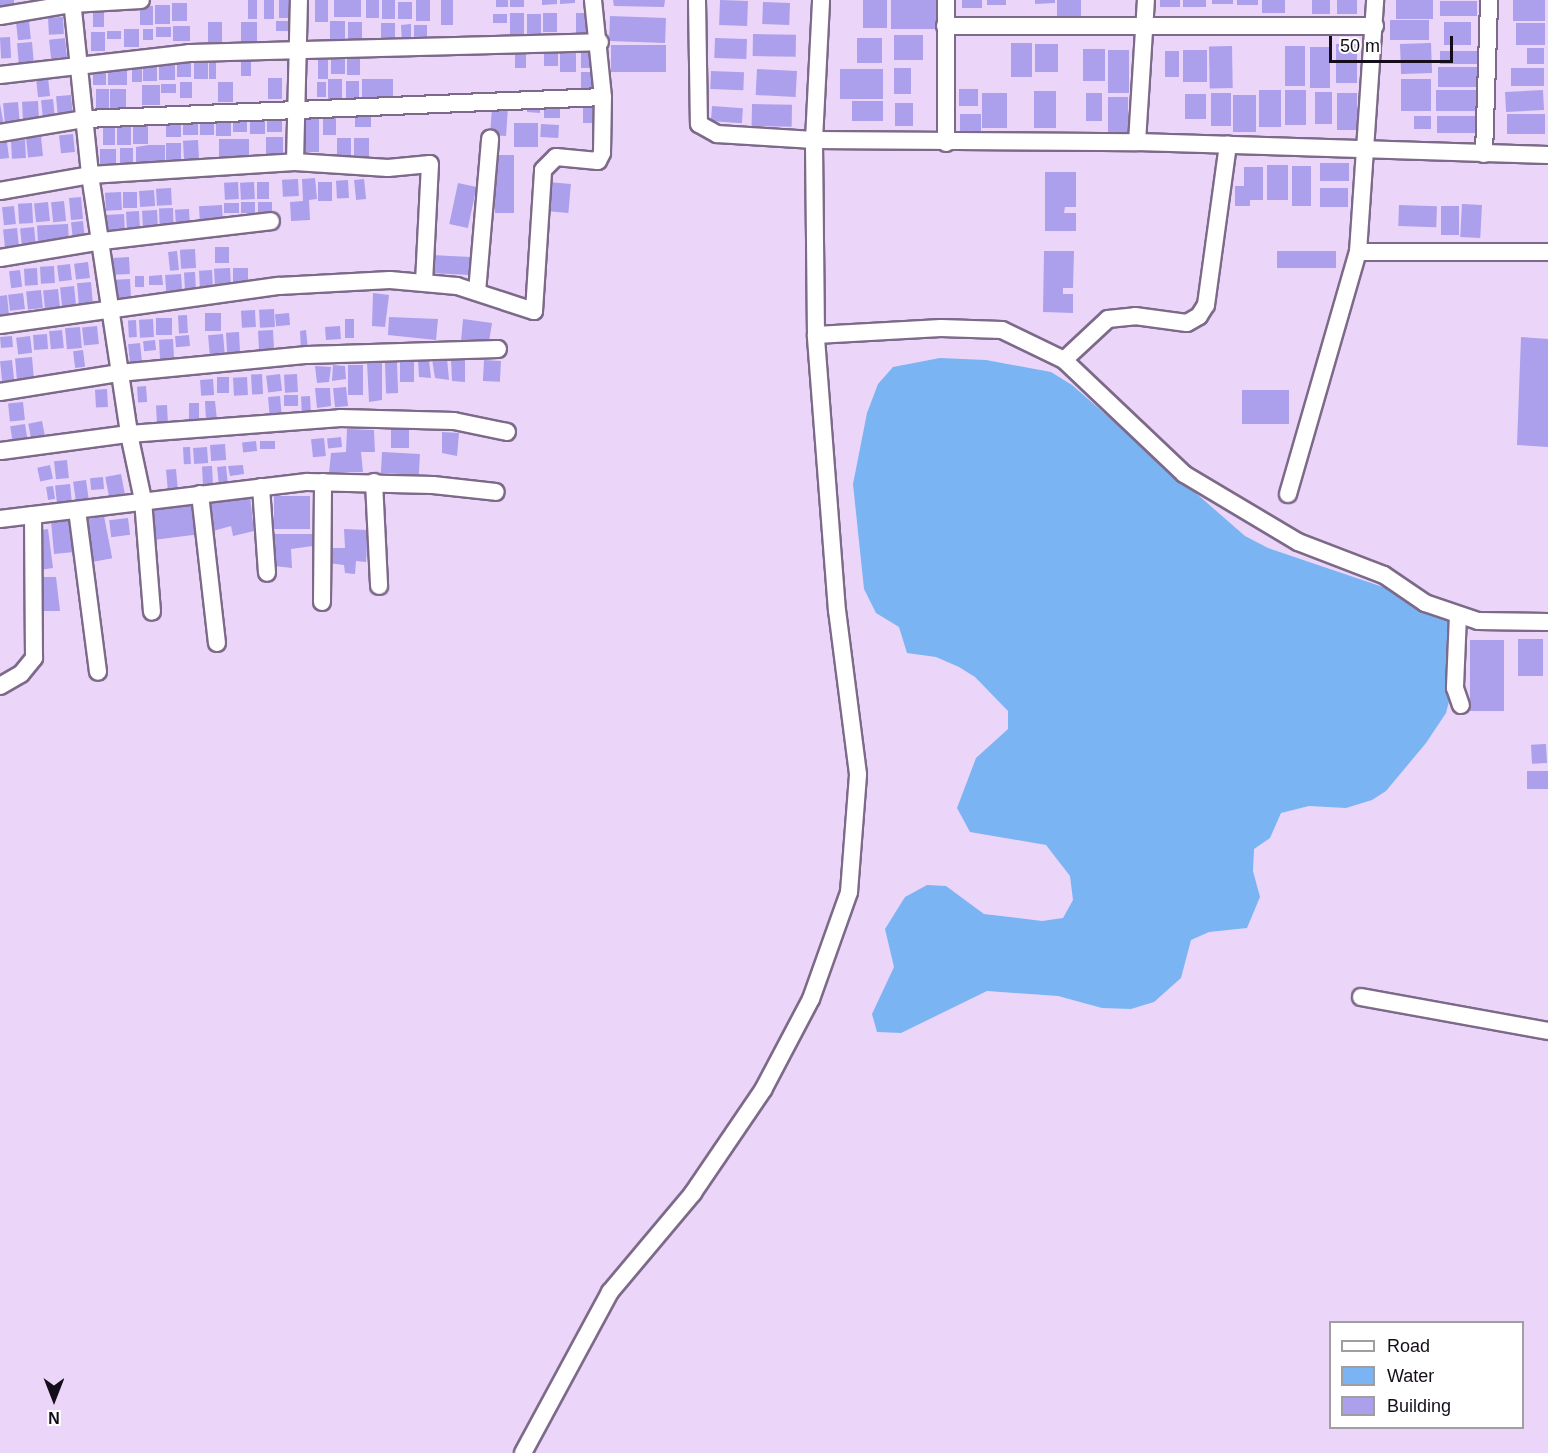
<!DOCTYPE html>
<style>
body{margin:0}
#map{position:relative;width:1548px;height:1453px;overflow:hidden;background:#ebd6fa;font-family:Arial,sans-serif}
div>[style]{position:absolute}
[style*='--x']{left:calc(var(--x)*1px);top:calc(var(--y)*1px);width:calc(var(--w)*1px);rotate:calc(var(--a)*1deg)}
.water>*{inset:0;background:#7bb4f2}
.building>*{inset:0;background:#ac9feb;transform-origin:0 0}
.roads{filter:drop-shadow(2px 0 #7d6a89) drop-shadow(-2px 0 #7d6a89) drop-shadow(0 2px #7d6a89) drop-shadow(0 -2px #7d6a89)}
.street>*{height:16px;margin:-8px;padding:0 8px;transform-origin:8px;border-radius:8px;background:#fff}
span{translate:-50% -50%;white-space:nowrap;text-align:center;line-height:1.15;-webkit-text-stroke:5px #fff;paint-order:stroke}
.legend{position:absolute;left:1329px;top:1321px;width:195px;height:108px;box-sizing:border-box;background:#fff;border:2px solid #a19ea3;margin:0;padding:8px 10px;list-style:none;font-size:18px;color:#150d19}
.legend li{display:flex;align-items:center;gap:12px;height:30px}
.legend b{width:30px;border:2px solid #a19ea3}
.north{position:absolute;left:24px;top:1369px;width:60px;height:60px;-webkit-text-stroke:4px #fff;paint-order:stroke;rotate:180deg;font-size:16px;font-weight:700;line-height:24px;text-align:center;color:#150d19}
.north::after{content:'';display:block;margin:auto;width:21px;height:27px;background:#150d19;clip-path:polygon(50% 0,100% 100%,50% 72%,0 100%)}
.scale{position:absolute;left:1329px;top:36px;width:124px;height:27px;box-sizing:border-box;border:3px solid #150d19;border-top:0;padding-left:8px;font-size:18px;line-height:21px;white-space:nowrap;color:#150d19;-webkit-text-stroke:4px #fff;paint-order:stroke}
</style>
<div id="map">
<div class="water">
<i style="clip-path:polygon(940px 358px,986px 360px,1051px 372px,1072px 385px,1245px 536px,1268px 548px,1383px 587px,1452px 618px,1455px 678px,1446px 713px,1426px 743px,1386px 791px,1372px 800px,1346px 808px,1309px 806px,1281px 813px,1270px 838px,1254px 849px,1253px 871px,1260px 897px,1247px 928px,1209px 932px,1191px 940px,1181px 978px,1154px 1002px,1131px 1009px,1102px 1008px,1058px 996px,987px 991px,901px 1033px,877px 1032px,872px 1014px,894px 967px,885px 929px,905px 897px,927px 885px,946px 886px,984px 914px,1042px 921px,1063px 918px,1073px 900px,1070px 876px,1046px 845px,970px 832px,957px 808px,976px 758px,1008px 729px,1008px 711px,975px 677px,959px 667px,936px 657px,907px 653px,899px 627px,876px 613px,864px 589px,853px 484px,867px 413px,878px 384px,893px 367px)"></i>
</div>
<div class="building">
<i style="clip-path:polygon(0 0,14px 0,14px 6px,0 8px)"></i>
<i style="left:248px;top:0;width:9px;height:19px"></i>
<i style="left:264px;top:0;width:10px;height:19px"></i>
<i style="left:279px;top:0;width:11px;height:18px"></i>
<i style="left:315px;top:0;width:13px;height:22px"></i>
<i style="left:334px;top:0;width:27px;height:17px"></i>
<i style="left:366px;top:0;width:13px;height:18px"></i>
<i style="left:382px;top:0;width:13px;height:19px"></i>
<i style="left:430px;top:0;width:21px;height:14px;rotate:90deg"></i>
<i style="left:441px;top:0;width:12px;height:25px"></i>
<i style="left:496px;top:0;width:12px;height:7px"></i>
<i style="left:510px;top:0;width:14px;height:7px"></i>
<i style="clip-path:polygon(542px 0,557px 0,557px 4px,542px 5px)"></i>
<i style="clip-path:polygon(560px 0,575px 0,575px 3px,560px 4px)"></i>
<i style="clip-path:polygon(613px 0,665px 0,664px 7px,614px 6px)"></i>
<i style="left:720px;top:0;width:28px;height:25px;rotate:2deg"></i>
<i style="left:863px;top:0;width:24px;height:28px"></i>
<i style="left:936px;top:0;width:29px;height:45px;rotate:90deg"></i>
<i style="left:962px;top:0;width:20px;height:8px"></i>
<i style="left:987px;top:0;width:19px;height:5px"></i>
<i style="clip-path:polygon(1035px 0,1055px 0,1055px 3px,1035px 4px)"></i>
<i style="left:1057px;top:0;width:24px;height:19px"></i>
<i style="left:1160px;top:0;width:20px;height:7px"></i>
<i style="left:1183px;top:0;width:23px;height:7px"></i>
<i style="left:1212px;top:0;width:21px;height:4px"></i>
<i style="left:1237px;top:0;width:21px;height:5px"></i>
<i style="left:1262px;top:0;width:23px;height:13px"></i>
<i style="left:1312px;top:0;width:18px;height:14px"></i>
<i style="left:1337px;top:0;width:20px;height:14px"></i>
<i style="left:1396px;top:0;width:37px;height:19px"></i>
<i style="left:1513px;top:0;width:32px;height:21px"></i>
<i style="left:1440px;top:1px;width:37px;height:15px"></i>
<i style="left:398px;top:2px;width:14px;height:17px"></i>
<i style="left:763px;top:2px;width:27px;height:22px;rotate:2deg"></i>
<i style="left:187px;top:3px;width:18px;height:15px;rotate:90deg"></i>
<i style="left:155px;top:5px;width:15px;height:19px"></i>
<i style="left:140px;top:6px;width:13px;height:19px"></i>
<i style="left:93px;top:9px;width:11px;height:18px"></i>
<i style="left:510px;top:13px;width:14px;height:21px"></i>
<i style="left:543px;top:13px;width:14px;height:19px"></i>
<i style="left:576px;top:13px;width:16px;height:20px"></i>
<i style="left:493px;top:14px;width:14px;height:9px"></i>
<i style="left:541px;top:14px;width:22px;height:14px;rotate:90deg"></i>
<i style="left:610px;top:16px;width:56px;height:25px;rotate:2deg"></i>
<i style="left:63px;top:17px;width:17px;height:15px;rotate:87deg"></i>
<i style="left:1390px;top:20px;width:39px;height:20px"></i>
<i style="left:29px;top:21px;width:18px;height:13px;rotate:84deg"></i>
<i style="left:276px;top:21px;width:14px;height:10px"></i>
<i style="left:330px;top:21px;width:15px;height:21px"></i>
<i style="left:222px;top:22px;width:20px;height:14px;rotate:90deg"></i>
<i style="left:257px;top:22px;width:20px;height:16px;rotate:90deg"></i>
<i style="left:348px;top:22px;width:14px;height:21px"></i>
<i style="left:1444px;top:22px;width:27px;height:23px"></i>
<i style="left:381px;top:23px;width:14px;height:20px"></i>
<i style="left:1516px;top:23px;width:29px;height:22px"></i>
<i style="clip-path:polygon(411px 24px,411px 43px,402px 43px,401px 25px)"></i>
<i style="left:414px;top:25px;width:13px;height:21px"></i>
<i style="left:173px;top:26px;width:17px;height:15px"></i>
<i style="left:171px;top:27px;width:10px;height:15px;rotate:90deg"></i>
<i style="left:124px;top:29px;width:15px;height:18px"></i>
<i style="left:143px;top:29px;width:10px;height:11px"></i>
<i style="left:107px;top:31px;width:14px;height:8px"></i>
<i style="left:91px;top:32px;width:14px;height:19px"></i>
<i style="left:753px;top:34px;width:43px;height:22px;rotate:1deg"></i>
<i style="left:894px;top:35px;width:29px;height:25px"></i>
<i style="left:10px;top:37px;width:21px;height:10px;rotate:87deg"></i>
<i style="left:65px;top:38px;width:19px;height:16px;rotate:84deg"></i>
<i style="left:715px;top:38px;width:32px;height:20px;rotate:2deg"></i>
<i style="left:857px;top:38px;width:25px;height:25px"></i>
<i style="left:32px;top:42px;width:22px;height:15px;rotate:85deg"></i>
<i style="left:1011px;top:43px;width:21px;height:34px"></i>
<i style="left:1431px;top:43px;width:30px;height:31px;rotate:88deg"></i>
<i style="left:1035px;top:44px;width:23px;height:28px"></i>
<i style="left:1336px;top:44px;width:21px;height:39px"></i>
<i style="left:611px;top:45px;width:55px;height:27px"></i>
<i style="left:1232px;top:46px;width:42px;height:23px;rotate:89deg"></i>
<i style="left:1285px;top:46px;width:20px;height:40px"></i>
<i style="left:1310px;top:47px;width:20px;height:41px"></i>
<i style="left:1527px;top:48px;width:17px;height:16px"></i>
<i style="left:560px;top:49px;width:16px;height:23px"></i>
<i style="left:1083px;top:49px;width:22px;height:32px"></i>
<i style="left:1108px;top:50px;width:21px;height:43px"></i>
<i style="left:1183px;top:50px;width:24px;height:32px"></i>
<i style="left:515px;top:51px;width:11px;height:17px"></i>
<i style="left:544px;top:51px;width:14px;height:15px"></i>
<i style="left:1165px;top:51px;width:14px;height:26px"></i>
<i style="left:1479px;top:51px;width:13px;height:39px;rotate:90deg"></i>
<i style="left:581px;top:52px;width:12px;height:16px"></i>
<i style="left:331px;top:57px;width:14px;height:17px"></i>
<i style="left:347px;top:57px;width:13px;height:18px"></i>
<i style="left:208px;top:59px;width:20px;height:14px;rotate:90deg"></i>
<i style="left:209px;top:60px;width:7px;height:19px"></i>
<i style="left:241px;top:60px;width:10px;height:16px"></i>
<i style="left:318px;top:60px;width:10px;height:19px"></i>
<i style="left:177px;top:61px;width:14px;height:16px"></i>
<i style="left:175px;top:62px;width:18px;height:16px;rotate:90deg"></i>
<i style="left:132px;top:64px;width:10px;height:18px"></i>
<i style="left:143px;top:64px;width:14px;height:17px"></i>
<i style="left:1438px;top:67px;width:41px;height:20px"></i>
<i style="left:127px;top:68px;width:17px;height:19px;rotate:90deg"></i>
<i style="left:894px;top:68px;width:17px;height:26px"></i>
<i style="left:1511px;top:68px;width:33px;height:18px"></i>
<i style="left:106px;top:69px;width:16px;height:13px;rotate:90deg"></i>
<i style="left:757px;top:69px;width:40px;height:26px;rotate:3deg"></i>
<i style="left:840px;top:69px;width:43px;height:30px"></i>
<i style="left:711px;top:71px;width:33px;height:18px;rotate:2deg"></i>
<i style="left:581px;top:72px;width:13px;height:19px"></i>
<i style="left:48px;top:77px;width:19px;height:12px;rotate:84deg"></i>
<i style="left:268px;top:78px;width:14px;height:21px"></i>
<i style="left:328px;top:79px;width:14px;height:20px"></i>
<i style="left:362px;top:79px;width:31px;height:22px"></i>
<i style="left:1401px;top:79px;width:30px;height:32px"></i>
<i style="left:346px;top:81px;width:13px;height:17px"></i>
<i style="left:180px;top:82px;width:12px;height:16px"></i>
<i style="left:218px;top:82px;width:15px;height:20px"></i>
<i style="left:317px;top:82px;width:9px;height:15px"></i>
<i style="left:161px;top:84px;width:15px;height:9px"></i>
<i style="left:160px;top:85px;width:20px;height:18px;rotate:90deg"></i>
<i style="left:96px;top:89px;width:13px;height:21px"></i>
<i style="left:110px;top:89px;width:16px;height:23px"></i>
<i style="left:959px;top:89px;width:19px;height:17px"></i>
<i style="left:1259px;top:90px;width:22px;height:37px"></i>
<i style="left:1285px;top:90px;width:21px;height:35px"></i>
<i style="left:1479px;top:90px;width:21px;height:43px;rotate:90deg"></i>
<i style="left:1543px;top:90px;width:20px;height:38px;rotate:87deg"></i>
<i style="left:1056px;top:91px;width:37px;height:22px;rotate:90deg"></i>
<i style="left:1315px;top:92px;width:17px;height:32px"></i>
<i style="left:982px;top:93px;width:25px;height:35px"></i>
<i style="left:1086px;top:93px;width:16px;height:28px"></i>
<i style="left:1231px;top:93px;width:33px;height:20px;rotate:90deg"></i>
<i style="left:1357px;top:93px;width:37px;height:20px;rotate:90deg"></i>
<i style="left:1185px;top:94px;width:21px;height:25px"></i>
<i style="left:71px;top:95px;width:21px;height:15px;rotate:85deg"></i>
<i style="left:1233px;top:95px;width:23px;height:37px"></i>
<i style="left:1108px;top:97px;width:20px;height:36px"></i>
<i style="left:53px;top:99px;width:20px;height:12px;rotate:84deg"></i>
<i style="left:38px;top:101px;width:18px;height:16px;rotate:87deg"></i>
<i style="left:852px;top:101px;width:31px;height:20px"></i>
<i style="left:18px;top:102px;width:22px;height:15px;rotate:85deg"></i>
<i style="clip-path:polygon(540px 103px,540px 113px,527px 112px,527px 104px)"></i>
<i style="left:544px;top:103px;width:16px;height:15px"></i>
<i style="left:895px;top:103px;width:18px;height:23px"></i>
<i style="clip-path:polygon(0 104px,4px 126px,0 126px)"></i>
<i style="left:752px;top:104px;width:40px;height:22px;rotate:1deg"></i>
<i style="left:712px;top:106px;width:31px;height:15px;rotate:4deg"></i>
<i style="left:492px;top:107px;width:16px;height:28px;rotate:4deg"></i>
<i style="left:583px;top:108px;width:11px;height:15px"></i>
<i style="left:323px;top:112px;width:13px;height:23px"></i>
<i style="left:960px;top:114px;width:21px;height:17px"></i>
<i style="left:1545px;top:114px;width:20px;height:38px;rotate:90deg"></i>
<i style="left:304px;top:115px;width:15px;height:37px"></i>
<i style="left:250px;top:116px;width:15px;height:18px"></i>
<i style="left:267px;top:116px;width:15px;height:16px"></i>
<i style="left:355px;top:116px;width:16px;height:11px"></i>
<i style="left:1414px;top:116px;width:17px;height:13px"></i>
<i style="left:1437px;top:116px;width:46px;height:17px"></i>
<i style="left:216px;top:117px;width:15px;height:19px"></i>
<i style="left:200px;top:118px;width:14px;height:17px"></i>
<i style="left:233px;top:118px;width:14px;height:14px"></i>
<i style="left:183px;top:119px;width:15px;height:16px"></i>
<i style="left:166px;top:121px;width:15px;height:16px"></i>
<i style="left:133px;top:123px;width:15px;height:21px"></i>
<i style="left:514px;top:123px;width:24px;height:24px"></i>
<i style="left:541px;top:124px;width:18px;height:13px;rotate:3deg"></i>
<i style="left:131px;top:125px;width:20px;height:14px;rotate:90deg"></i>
<i style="left:103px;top:128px;width:12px;height:17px"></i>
<i style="left:73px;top:134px;width:18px;height:14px;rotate:84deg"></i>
<i style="left:41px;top:137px;width:19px;height:15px;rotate:84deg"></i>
<i style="left:266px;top:137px;width:17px;height:20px"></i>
<i style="left:337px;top:138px;width:14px;height:18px"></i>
<i style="left:354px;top:138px;width:15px;height:22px"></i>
<i style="left:249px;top:139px;width:18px;height:30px;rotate:90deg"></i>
<i style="left:25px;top:140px;width:18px;height:14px;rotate:87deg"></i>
<i style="left:198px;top:140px;width:19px;height:15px;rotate:87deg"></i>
<i style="clip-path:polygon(0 142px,7px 142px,9px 158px,0 159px)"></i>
<i style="left:166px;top:143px;width:15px;height:18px"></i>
<i style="clip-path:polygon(149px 145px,165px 145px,165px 163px,136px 166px,136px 147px)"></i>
<i style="left:120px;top:148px;width:13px;height:19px"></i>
<i style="left:100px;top:149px;width:16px;height:18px"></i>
<i style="left:495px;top:155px;width:19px;height:58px"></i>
<i style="left:1320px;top:163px;width:29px;height:18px"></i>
<i style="left:1267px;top:165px;width:21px;height:35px"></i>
<i style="left:1292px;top:166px;width:19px;height:40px"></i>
<i style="clip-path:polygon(1244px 167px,1263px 167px,1263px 200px,1250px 200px,1250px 206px,1235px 206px,1235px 186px,1244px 186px)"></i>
<i style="clip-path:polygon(1045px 172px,1076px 172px,1076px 207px,1065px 207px,1064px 213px,1076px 213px,1076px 231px,1045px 231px)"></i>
<i style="clip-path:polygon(315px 178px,317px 199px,309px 200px,310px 220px,291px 221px,290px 202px,303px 201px,302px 179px)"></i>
<i style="left:298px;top:179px;width:17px;height:16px;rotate:87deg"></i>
<i style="left:364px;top:179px;width:20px;height:10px;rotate:84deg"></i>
<i style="left:348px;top:180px;width:18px;height:12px;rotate:87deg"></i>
<i style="left:238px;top:182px;width:17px;height:14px;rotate:87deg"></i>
<i style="left:254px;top:182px;width:17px;height:14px;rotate:87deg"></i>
<i style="left:257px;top:182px;width:12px;height:17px"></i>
<i style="left:318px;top:182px;width:14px;height:19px"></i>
<i style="left:548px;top:182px;width:23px;height:29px;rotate:5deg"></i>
<i style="left:458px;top:183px;width:19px;height:42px;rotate:12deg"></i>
<i style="left:171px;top:188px;width:17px;height:15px;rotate:87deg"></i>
<i style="left:1320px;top:188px;width:28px;height:19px"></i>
<i style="left:154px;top:190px;width:16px;height:15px;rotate:86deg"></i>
<i style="left:121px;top:192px;width:18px;height:16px;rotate:87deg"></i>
<i style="left:123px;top:192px;width:14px;height:16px"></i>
<i style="left:81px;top:197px;width:22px;height:12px;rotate:85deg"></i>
<i style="left:64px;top:201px;width:20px;height:13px;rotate:84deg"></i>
<i style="left:48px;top:202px;width:19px;height:14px;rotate:84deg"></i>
<i style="left:255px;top:202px;width:11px;height:14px;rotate:90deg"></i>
<i style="left:272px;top:202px;width:11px;height:14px;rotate:90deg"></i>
<i style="left:32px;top:203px;width:20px;height:14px;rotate:87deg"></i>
<i style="left:239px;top:203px;width:10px;height:15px;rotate:90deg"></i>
<i style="left:1462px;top:204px;width:20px;height:33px;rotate:3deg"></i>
<i style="left:222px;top:205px;width:18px;height:23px;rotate:87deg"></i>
<i style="left:1399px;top:205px;width:38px;height:21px;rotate:2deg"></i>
<i style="left:14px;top:206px;width:18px;height:12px;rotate:84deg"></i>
<i style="left:1441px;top:206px;width:18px;height:29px"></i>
<i style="left:173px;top:208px;width:23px;height:14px;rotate:88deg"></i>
<i style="left:189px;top:209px;width:19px;height:14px;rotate:87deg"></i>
<i style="left:157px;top:210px;width:21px;height:15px;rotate:87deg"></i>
<i style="left:139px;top:211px;width:21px;height:13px;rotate:87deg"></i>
<i style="left:124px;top:214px;width:20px;height:19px;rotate:87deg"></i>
<i style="left:83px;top:221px;width:19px;height:12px;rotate:84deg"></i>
<i style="left:68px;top:224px;width:17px;height:31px;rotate:87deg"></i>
<i style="left:34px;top:227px;width:19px;height:14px;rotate:84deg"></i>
<i style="left:17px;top:228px;width:19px;height:14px;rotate:84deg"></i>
<i style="left:215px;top:247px;width:14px;height:16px"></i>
<i style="left:195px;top:249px;width:19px;height:15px;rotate:87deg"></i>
<i style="left:177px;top:251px;width:19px;height:9px;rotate:84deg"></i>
<i style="clip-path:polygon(1044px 251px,1074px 251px,1073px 288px,1063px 288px,1063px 294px,1073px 294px,1073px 313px,1043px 312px)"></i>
<i style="left:1277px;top:251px;width:59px;height:17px"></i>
<i style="left:431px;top:255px;width:40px;height:18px;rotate:3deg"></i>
<i style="left:129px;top:257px;width:17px;height:17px;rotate:87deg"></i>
<i style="left:88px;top:262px;width:16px;height:14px;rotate:83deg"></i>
<i style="left:70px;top:264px;width:16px;height:13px;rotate:83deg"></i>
<i style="left:54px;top:266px;width:17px;height:14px;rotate:87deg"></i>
<i style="left:37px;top:268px;width:17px;height:13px;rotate:87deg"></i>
<i style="left:230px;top:268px;width:20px;height:16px;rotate:87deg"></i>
<i style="left:233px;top:268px;width:15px;height:21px"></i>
<i style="left:20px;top:270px;width:17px;height:11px;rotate:83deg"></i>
<i style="left:212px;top:270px;width:18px;height:13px;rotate:87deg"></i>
<i style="left:195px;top:272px;width:18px;height:11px;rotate:87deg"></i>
<i style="left:181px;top:274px;width:16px;height:16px;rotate:86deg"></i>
<i style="clip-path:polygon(162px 275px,163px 285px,149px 285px,149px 276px)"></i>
<i style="left:135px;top:276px;width:9px;height:11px"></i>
<i style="left:130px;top:279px;width:19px;height:15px;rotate:87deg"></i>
<i style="left:91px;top:282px;width:24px;height:14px;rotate:85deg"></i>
<i style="left:74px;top:286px;width:19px;height:14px;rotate:84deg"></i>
<i style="left:58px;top:289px;width:19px;height:15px;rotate:84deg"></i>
<i style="left:41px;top:290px;width:18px;height:15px;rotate:84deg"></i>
<i style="left:23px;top:293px;width:16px;height:15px;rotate:83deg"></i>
<i style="clip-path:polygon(373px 293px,389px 295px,385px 327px,372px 326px)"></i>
<i style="clip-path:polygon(7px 295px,9px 316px,0 317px,0 296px)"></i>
<i style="left:274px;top:309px;width:18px;height:15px;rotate:87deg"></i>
<i style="left:255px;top:310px;width:17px;height:14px;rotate:87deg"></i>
<i style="left:205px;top:313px;width:16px;height:18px"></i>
<i style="left:289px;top:313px;width:12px;height:14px;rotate:85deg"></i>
<i style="left:187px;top:315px;width:18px;height:9px;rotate:87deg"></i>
<i style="clip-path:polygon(389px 317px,438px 319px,436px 340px,388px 335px)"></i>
<i style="left:156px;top:318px;width:16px;height:17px"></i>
<i style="left:153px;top:319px;width:18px;height:14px;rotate:87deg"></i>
<i style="left:345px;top:319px;width:9px;height:19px"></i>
<i style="clip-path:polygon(463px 319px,492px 323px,489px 342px,461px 341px)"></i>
<i style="left:136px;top:320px;width:17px;height:8px;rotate:87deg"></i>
<i style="left:97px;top:326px;width:18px;height:15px;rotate:84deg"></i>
<i style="left:340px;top:326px;width:13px;height:15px;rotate:86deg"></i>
<i style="left:80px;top:327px;width:21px;height:15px;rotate:85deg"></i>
<i style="left:62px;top:330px;width:18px;height:13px;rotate:84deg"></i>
<i style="left:273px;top:330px;width:22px;height:15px;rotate:87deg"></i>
<i style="clip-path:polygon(306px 330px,308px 350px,301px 350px,300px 331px)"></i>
<i style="left:239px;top:332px;width:21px;height:13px;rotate:87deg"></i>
<i style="left:47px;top:334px;width:15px;height:14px;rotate:86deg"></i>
<i style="left:223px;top:334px;width:21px;height:15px;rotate:85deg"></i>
<i style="left:189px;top:335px;width:11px;height:14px;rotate:85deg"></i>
<i style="left:12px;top:336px;width:11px;height:12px;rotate:85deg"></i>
<i style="left:30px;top:336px;width:17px;height:14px;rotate:83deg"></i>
<i style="clip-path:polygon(1521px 337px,1548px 339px,1548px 447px,1517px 445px)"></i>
<i style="left:173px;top:339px;width:22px;height:14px;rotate:87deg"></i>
<i style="left:155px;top:340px;width:10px;height:12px;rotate:84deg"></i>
<i style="left:140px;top:343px;width:18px;height:12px;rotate:84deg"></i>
<i style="left:83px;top:350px;width:17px;height:10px;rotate:83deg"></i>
<i style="left:32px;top:357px;width:21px;height:17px;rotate:85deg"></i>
<i style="clip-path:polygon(447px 358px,449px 380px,435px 378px,432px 359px)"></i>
<i style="clip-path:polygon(451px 359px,465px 360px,465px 382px,452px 381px)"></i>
<i style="left:12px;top:360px;width:20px;height:12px;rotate:84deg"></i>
<i style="left:400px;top:360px;width:14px;height:22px"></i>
<i style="clip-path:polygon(418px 360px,429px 360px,431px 378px,419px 377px)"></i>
<i style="left:484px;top:360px;width:17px;height:21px;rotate:3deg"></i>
<i style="clip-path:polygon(382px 361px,382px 400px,369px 402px,367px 362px)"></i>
<i style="left:397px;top:362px;width:31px;height:12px;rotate:88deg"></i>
<i style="clip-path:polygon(333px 365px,345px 366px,346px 379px,332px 381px)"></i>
<i style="left:348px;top:365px;width:15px;height:30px"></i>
<i style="clip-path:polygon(315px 366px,331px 367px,329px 382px,317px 383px)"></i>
<i style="left:262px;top:374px;width:20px;height:11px;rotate:87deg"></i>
<i style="left:280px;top:374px;width:17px;height:14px;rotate:83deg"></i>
<i style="left:297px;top:374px;width:18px;height:13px;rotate:87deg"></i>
<i style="left:217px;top:377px;width:12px;height:16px"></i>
<i style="left:247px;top:377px;width:18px;height:14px;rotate:87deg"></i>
<i style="left:213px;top:379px;width:16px;height:13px;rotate:86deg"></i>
<i style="left:146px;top:386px;width:16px;height:9px;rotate:86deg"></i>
<i style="left:346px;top:387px;width:19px;height:13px;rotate:84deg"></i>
<i style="clip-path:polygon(315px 388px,330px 388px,331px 406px,317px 408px)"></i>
<i style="left:107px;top:389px;width:18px;height:12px;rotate:87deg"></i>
<i style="left:1242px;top:390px;width:47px;height:34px"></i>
<i style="left:298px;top:395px;width:11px;height:14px;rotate:90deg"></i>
<i style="left:280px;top:396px;width:23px;height:12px;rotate:85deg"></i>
<i style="left:310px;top:396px;width:17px;height:9px;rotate:87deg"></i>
<i style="clip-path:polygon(205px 401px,215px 401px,217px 420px,206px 421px)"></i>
<i style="left:23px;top:402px;width:18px;height:15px;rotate:84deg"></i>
<i style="left:189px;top:403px;width:10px;height:19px"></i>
<i style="left:167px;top:405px;width:17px;height:11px;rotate:87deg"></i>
<i style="left:42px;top:421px;width:21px;height:14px;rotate:79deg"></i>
<i style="left:25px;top:424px;width:19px;height:15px;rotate:81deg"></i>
<i style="clip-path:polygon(347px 429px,374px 430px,375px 452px,361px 452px,363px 472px,329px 473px,331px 453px,346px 452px)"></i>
<i style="left:391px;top:429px;width:18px;height:19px"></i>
<i style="clip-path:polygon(442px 432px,459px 433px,457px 456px,442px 453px)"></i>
<i style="left:341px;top:437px;width:10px;height:14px;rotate:84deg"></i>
<i style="left:324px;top:438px;width:18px;height:13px;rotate:84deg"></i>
<i style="left:256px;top:441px;width:10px;height:14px;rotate:84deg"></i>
<i style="left:275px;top:441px;width:8px;height:15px;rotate:90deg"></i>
<i style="left:225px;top:444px;width:16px;height:15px;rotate:86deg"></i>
<i style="left:190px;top:447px;width:17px;height:7px;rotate:87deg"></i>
<i style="left:207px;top:447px;width:16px;height:14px;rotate:86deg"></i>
<i style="left:382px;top:452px;width:38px;height:21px;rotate:3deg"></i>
<i style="left:67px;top:460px;width:18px;height:13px;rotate:84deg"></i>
<i style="left:50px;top:465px;width:14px;height:13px;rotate:78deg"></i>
<i style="clip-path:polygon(243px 465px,244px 474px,230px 476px,228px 466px)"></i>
<i style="left:212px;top:466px;width:20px;height:10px;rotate:87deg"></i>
<i style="left:226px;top:466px;width:20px;height:9px;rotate:84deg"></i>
<i style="left:176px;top:469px;width:21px;height:10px;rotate:85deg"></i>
<i style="left:121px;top:474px;width:20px;height:16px;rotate:79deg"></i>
<i style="left:103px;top:477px;width:12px;height:13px;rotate:85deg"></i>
<i style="left:86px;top:480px;width:22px;height:13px;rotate:82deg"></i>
<i style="left:70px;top:484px;width:19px;height:15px;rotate:84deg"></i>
<i style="left:53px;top:486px;width:13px;height:7px;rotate:81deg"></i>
<i style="clip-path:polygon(250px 496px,254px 531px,233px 536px,231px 526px,213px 531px,211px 499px)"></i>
<i style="left:310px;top:496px;width:33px;height:36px;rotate:90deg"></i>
<i style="left:191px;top:504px;width:31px;height:42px;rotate:83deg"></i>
<i style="left:104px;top:516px;width:43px;height:19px;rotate:79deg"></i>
<i style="left:128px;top:518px;width:17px;height:19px;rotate:83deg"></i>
<i style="clip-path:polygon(51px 521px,69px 521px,74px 552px,54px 554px)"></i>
<i style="clip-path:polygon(48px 529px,53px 568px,39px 570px,36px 531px)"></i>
<i style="clip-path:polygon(344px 529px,368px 530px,366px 562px,356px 561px,355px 574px,345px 573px,344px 565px,328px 563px,330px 548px,345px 548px)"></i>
<i style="clip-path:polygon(274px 534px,313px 534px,313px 546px,291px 549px,292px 568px,274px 566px)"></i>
<i style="clip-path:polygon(37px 577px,56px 577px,60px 611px,42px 611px)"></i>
<i style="left:1518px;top:639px;width:25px;height:37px"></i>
<i style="left:1470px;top:640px;width:34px;height:71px"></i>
<i style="left:1546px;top:744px;width:19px;height:15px;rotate:87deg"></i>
<i style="left:1527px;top:771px;width:21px;height:18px"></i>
</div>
<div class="roads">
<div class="street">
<i style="--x:72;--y:0;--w:176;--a:84.1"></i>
<i style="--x:90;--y:175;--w:262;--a:81.4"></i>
<i style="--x:129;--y:434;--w:67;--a:78"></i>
<i style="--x:143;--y:500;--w:112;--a:85.4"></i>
<i style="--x:697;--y:0;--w:124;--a:89.1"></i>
<i style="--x:699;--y:124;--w:21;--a:29"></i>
<i style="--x:717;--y:134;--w:97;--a:3.5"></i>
<i style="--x:814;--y:140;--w:323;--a:0.4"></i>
<i style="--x:1137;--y:142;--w:411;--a:1.8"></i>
<i style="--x:946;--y:0;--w:143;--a:90"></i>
<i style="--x:0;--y:16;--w:73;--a:-9.5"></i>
<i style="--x:72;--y:4;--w:69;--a:-3.3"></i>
<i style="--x:945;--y:26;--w:430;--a:0"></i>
<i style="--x:0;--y:75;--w:190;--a:-6.6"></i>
<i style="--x:189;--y:53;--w:411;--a:-1.5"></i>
<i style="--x:0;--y:133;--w:86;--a:-9.4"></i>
<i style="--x:85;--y:119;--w:518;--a:-2.43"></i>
<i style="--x:1137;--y:142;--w:142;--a:-86.4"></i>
<i style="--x:1484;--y:154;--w:154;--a:-88.1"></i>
<i style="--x:295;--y:162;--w:162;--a:-88.6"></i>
<i style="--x:0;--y:191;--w:91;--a:-10.1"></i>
<i style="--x:90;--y:175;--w:205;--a:-3.6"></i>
<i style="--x:295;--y:162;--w:93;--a:3.7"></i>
<i style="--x:388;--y:168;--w:42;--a:-5.4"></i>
<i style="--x:430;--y:164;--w:118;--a:92.9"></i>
<i style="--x:1358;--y:252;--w:190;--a:0"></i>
<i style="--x:0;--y:258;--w:103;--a:-9.5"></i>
<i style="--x:102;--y:241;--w:170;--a:-6.7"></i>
<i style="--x:477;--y:292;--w:154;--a:-85.1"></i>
<i style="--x:0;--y:325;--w:282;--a:-8"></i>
<i style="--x:279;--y:286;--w:111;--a:-3.1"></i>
<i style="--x:390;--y:280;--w:67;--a:5.1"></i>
<i style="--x:457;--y:286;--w:81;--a:18"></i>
<i style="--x:534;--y:311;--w:141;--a:-86.3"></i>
<i style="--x:543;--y:170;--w:18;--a:-45"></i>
<i style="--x:556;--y:157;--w:42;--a:5.4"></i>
<i style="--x:598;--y:161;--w:9;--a:-63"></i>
<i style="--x:602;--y:153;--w:56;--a:-89"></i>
<i style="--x:603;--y:97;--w:98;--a:-95.9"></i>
<i style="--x:816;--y:335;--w:125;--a:-3.2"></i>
<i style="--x:941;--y:328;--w:61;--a:1.9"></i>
<i style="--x:1002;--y:330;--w:69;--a:25.8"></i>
<i style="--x:1064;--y:360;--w:166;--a:43.5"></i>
<i style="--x:1184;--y:474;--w:133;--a:30.8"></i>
<i style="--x:1298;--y:542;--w:92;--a:21"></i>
<i style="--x:1384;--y:575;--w:50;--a:34.3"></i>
<i style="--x:1425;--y:603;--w:56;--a:18.8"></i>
<i style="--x:1478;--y:621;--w:70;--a:0.8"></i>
<i style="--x:1064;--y:360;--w:60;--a:-43"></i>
<i style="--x:1108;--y:319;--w:27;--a:-6"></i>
<i style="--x:1135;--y:316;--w:52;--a:7.7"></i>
<i style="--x:1187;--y:323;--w:14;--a:-30"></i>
<i style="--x:1199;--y:316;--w:13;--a:-58"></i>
<i style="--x:1206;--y:305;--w:162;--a:-82.2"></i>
<i style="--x:0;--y:392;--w:121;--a:-9.1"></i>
<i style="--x:119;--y:373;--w:189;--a:-5.5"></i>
<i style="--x:307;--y:355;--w:191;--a:-1.8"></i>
<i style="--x:1;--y:451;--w:129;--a:-7.6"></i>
<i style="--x:129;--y:434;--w:212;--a:-4.3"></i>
<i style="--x:340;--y:418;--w:114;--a:1.5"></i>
<i style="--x:454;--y:421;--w:54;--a:11.7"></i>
<i style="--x:374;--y:482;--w:104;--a:87.2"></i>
<i style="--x:261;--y:487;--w:86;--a:86"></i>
<i style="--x:200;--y:494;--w:150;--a:83.5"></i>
<i style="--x:1288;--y:494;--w:252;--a:-73.9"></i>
<i style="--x:1358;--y:252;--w:253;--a:-86.1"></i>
<i style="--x:77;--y:510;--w:163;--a:82.6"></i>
<i style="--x:0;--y:519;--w:33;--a:-7"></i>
<i style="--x:322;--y:602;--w:120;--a:-89.5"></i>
<i style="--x:1458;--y:615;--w:73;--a:92.4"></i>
<i style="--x:1455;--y:688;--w:18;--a:71"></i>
<i style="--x:0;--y:686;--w:24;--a:-30"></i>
<i style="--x:21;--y:674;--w:21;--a:-51"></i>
<i style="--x:34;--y:658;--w:143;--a:-90.4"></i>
<i style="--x:33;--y:515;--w:276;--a:-6.9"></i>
<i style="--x:307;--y:482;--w:126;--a:1.4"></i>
<i style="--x:433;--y:485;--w:63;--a:6.3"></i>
<i style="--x:1361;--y:997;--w:190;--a:10.3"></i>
<i style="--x:523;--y:1453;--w:183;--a:-61.6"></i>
<i style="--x:610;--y:1292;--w:129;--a:-50"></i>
<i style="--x:693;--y:1193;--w:125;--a:-55.8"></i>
<i style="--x:763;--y:1090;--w:103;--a:-62.2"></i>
<i style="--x:811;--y:999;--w:114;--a:-70.4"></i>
<i style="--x:849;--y:892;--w:118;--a:-85.6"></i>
<i style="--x:858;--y:774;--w:164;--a:-97.3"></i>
<i style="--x:837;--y:611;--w:277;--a:-94.4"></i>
<i style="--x:816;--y:335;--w:195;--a:-90.6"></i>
<i style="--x:814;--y:140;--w:140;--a:-87.1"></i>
</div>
</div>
<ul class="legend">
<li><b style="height:8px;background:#fff"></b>Road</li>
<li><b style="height:16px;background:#7bb4f2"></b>Water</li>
<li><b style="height:16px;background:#ac9feb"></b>Building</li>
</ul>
<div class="north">N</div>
<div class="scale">50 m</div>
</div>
